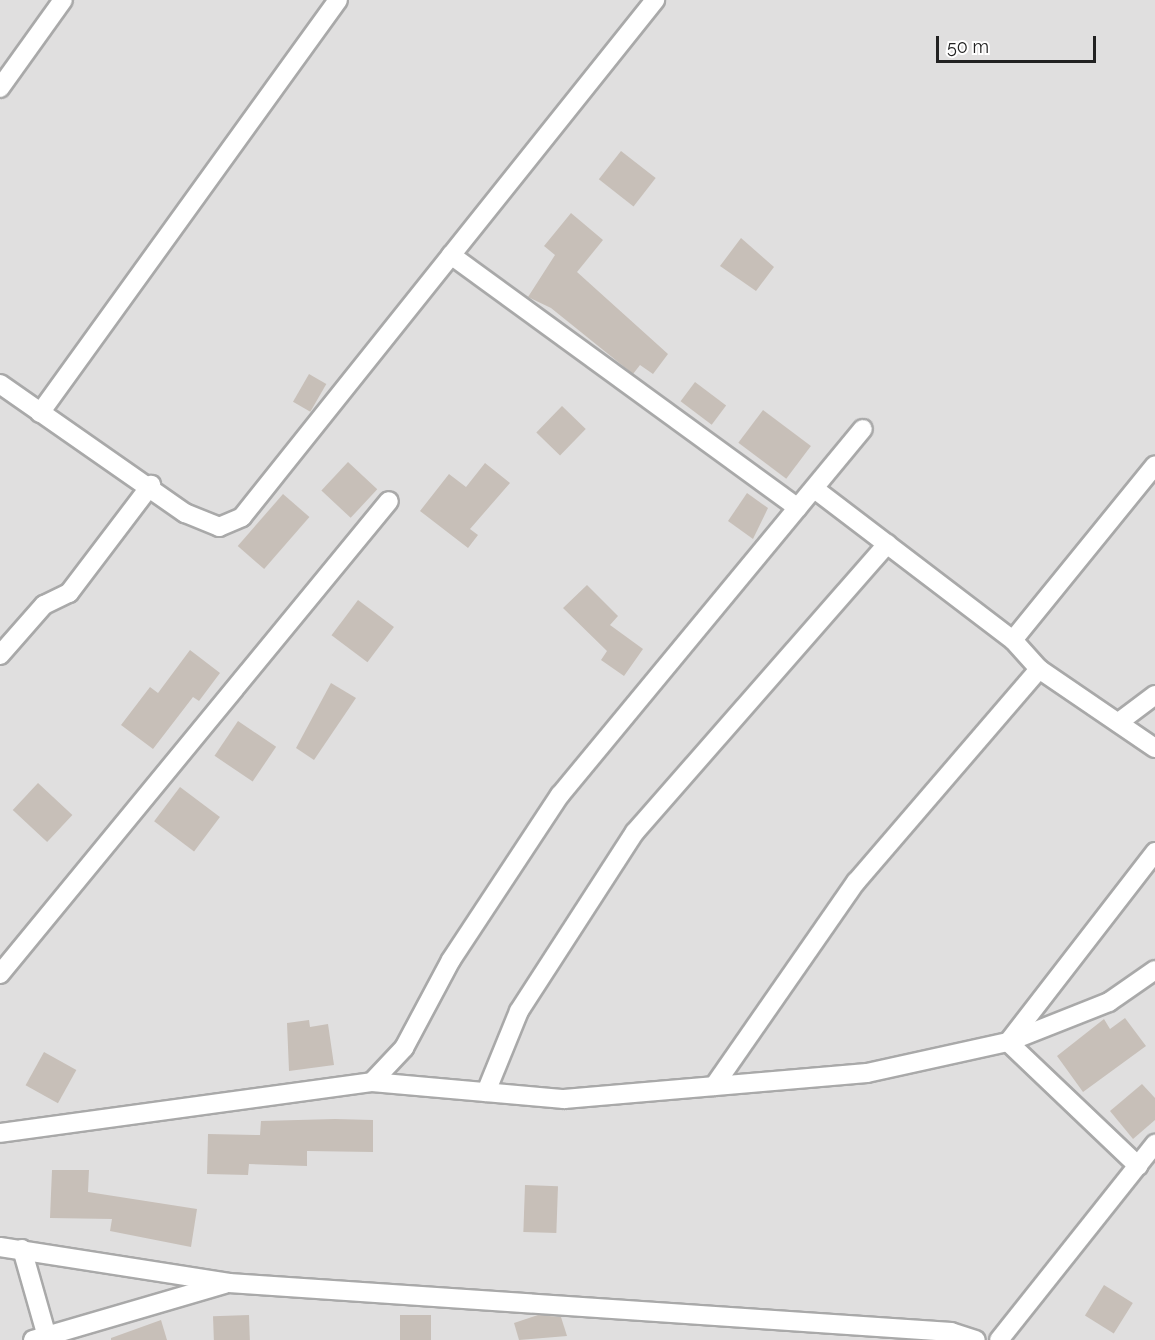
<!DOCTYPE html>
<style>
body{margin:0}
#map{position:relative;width:1155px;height:1340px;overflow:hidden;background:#f2efe9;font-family:Raleway,sans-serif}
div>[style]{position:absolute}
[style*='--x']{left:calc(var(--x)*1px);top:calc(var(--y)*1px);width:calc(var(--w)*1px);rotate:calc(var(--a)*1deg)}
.residential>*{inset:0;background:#e0dfdf;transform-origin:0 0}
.building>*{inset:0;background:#c7bfb8;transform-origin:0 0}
.roads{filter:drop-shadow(2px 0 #a9a9a9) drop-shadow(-2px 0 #a9a9a9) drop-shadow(0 2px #a9a9a9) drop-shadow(0 -2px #a9a9a9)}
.minor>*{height:18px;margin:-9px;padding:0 9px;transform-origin:9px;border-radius:9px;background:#fff}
span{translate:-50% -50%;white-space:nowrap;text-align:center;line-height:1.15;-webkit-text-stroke:6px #fff;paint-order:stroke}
.scale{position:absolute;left:936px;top:36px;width:160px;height:27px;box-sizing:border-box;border:3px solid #222;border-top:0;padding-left:8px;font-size:18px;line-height:21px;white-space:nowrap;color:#222;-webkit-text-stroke:4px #fff;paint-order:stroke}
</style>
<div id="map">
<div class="residential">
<i style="left:0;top:0;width:1155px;height:1340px"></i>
</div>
<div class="building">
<i style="left:621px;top:151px;width:44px;height:36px;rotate:38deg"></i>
<i style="clip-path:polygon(571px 213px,603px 240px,577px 272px,668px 354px,653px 374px,640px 365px,633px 374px,551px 308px,528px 297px,555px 255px,544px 246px)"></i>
<i style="clip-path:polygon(741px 238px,774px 267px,756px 291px,720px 266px)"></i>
<i style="left:309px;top:374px;width:20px;height:32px;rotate:30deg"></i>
<i style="left:695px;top:382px;width:39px;height:24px;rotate:37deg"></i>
<i style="left:562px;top:406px;width:33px;height:37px;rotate:44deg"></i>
<i style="left:763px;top:410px;width:60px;height:41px;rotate:37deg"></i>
<i style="left:348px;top:462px;width:40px;height:39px;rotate:43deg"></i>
<i style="clip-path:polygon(485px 463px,510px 483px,470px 529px,478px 535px,468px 548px,420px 511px,449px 474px,466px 487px)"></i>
<i style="clip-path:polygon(747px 493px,768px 508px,753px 539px,728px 521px)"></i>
<i style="left:283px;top:494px;width:35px;height:69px;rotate:41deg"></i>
<i style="clip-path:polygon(587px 585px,618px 616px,610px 625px,643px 649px,624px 676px,601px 660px,607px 651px,563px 608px)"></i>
<i style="left:358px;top:600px;width:45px;height:44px;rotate:37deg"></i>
<i style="clip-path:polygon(190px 650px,220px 673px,199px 701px,193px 697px,153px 749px,121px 725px,150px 687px,158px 693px)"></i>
<i style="clip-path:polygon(331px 683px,356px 698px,314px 760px,296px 748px)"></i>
<i style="left:238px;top:721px;width:46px;height:42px;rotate:34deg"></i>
<i style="left:38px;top:783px;width:47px;height:37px;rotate:43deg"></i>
<i style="left:180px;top:787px;width:50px;height:43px;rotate:37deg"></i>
<i style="clip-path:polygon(1125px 1018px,1146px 1046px,1083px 1092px,1057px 1056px,1104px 1019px,1110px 1029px)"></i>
<i style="clip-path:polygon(309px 1020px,310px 1027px,328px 1024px,334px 1065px,289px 1071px,287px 1023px)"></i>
<i style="left:44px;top:1052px;width:37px;height:38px;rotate:29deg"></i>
<i style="clip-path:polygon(1142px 1084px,1155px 1098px,1155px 1120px,1133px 1139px,1110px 1111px)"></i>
<i style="clip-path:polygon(335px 1119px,373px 1120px,373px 1152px,307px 1151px,307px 1166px,249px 1164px,248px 1175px,207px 1174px,208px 1134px,260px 1135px,261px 1121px)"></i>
<i style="clip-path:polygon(52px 1170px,89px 1170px,88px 1192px,197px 1209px,191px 1247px,110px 1231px,112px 1219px,50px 1218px)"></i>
<i style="left:525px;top:1185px;width:33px;height:47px;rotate:2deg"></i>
<i style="left:1104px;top:1285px;width:34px;height:36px;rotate:32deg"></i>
<i style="left:249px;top:1315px;width:25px;height:36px;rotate:88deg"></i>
<i style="left:400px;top:1315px;width:31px;height:25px"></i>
<i style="clip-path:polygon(538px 1315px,561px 1317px,567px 1336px,519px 1340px,514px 1323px)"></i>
<i style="clip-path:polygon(161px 1320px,167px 1340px,111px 1340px,111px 1338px)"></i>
</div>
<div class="roads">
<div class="minor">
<i style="--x:0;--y:88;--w:108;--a:-54.4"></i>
<i style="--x:451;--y:255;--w:429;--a:36.1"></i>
<i style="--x:0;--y:384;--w:226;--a:34.9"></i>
<i style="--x:185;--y:513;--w:37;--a:22"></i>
<i style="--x:219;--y:527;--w:25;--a:-23"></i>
<i style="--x:242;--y:517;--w:662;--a:-51.38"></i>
<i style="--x:40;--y:413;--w:509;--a:-54.19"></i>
<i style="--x:816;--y:490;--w:248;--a:37.3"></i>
<i style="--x:1013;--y:640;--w:39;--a:48"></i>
<i style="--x:1039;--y:669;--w:140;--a:34.3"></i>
<i style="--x:1013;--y:640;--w:225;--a:-50.9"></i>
<i style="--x:0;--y:655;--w:67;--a:-48.7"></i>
<i style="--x:44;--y:605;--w:28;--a:-26"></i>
<i style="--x:69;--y:593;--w:136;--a:-52.8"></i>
<i style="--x:1119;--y:722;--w:45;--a:-36.9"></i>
<i style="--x:0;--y:974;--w:612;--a:-50.57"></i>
<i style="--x:1009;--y:1041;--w:239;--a:-52.3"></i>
<i style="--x:1008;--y:1042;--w:180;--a:43.6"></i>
<i style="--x:372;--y:1082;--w:193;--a:5.1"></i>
<i style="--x:564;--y:1099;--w:304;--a:-4.9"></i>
<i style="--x:867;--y:1073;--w:144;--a:-12.4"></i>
<i style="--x:1008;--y:1042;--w:109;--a:-21.6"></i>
<i style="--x:1109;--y:1002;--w:56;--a:-34.8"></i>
<i style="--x:714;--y:1086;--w:249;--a:-55.2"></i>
<i style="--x:856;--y:882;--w:281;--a:-49.3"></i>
<i style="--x:486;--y:1092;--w:87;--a:-67.8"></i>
<i style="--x:519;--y:1011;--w:213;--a:-57.1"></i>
<i style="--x:635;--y:832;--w:383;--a:-48.8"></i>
<i style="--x:0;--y:1133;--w:375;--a:-7.8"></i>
<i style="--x:372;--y:1082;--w:47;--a:-46.7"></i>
<i style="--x:404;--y:1048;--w:100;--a:-61.9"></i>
<i style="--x:451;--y:960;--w:198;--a:-56.6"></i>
<i style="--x:560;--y:795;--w:475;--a:-50.4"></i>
<i style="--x:0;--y:1247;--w:232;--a:8.9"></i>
<i style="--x:229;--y:1283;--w:724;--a:3.88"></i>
<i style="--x:951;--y:1332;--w:26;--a:18"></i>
<i style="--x:22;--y:1249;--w:95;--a:74.1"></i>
<i style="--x:33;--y:1340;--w:200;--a:-16.3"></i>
<i style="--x:999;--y:1340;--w:251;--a:-51.5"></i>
</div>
</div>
<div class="scale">50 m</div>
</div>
